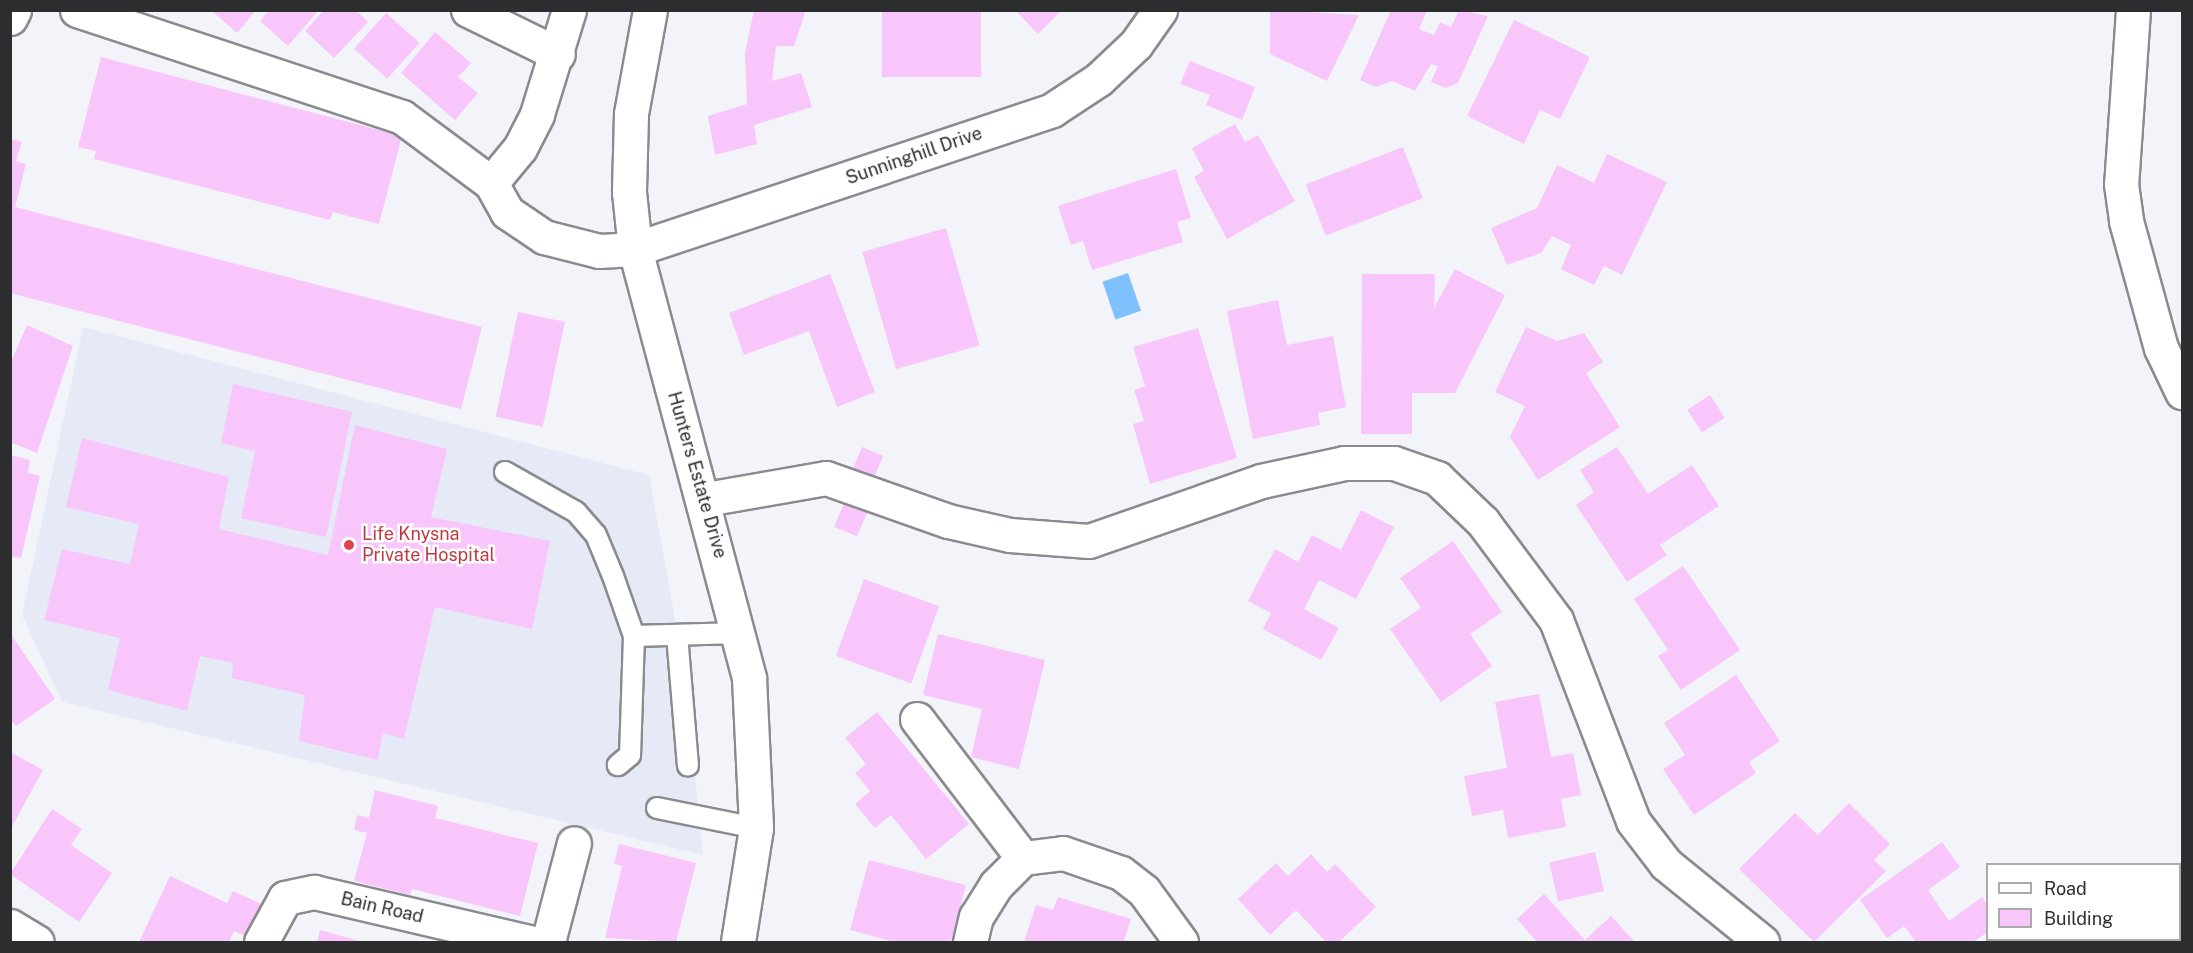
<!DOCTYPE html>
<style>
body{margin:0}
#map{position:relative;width:2193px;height:953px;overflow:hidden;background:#f2f4f9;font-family:"Public Sans",sans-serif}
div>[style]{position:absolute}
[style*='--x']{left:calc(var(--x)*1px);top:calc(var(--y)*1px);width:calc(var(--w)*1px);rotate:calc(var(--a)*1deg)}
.built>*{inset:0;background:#e5eaf6}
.water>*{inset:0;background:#7fc0fe;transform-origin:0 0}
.building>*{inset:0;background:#f9c6fb;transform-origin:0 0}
.roads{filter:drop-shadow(2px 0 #898b8f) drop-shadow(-2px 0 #898b8f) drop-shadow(0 2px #898b8f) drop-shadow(0 -2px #898b8f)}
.lane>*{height:20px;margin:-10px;padding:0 10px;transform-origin:10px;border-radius:10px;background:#fff}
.street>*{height:33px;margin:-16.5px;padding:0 16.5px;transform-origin:16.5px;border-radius:16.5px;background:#fff}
.dots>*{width:16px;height:16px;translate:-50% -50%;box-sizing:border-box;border:3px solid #fff;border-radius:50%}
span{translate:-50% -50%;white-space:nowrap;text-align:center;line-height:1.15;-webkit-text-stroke:5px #fff;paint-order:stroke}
.street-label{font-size:18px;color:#2c2d2f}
.health-label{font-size:18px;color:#be3a42}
.left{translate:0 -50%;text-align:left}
.frame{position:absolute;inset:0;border:12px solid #2c2d2f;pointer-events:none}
.legend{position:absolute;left:1986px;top:863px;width:195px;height:78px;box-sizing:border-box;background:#fff;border:2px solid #ababac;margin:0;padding:8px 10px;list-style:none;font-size:18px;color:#2c2d2f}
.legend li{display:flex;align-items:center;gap:12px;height:30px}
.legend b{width:30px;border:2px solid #ababac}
</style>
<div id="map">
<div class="built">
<i style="clip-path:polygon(83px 327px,649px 475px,684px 668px,703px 855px,62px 702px,22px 615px)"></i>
</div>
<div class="water">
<i style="left:1128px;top:273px;width:40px;height:27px;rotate:71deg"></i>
</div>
<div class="building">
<i style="clip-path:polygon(211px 10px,256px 10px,237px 33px)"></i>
<i style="clip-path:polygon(269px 10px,319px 10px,288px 46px,260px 21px)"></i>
<i style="clip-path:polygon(324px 10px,356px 10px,368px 22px,334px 58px,305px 31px)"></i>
<i style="clip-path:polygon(754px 10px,806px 10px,794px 46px,776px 46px,772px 81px,801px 73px,812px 107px,754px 125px,757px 144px,715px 155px,708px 116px,747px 104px,745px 53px)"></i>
<i style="left:882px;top:10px;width:99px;height:67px"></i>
<i style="clip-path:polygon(1015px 10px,1062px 10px,1038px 34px)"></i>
<i style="clip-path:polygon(1270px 10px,1359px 15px,1327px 81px,1270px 54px)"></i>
<i style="clip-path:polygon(1391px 10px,1427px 10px,1419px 29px,1434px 35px,1440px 22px,1451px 27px,1459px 10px,1488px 16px,1458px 83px,1446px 88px,1431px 82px,1438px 66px,1431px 64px,1415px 91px,1392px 81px,1376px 87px,1360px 80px)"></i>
<i style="left:386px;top:13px;width:45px;height:48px;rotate:42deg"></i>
<i style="clip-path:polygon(1514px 20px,1590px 57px,1560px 119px,1540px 110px,1524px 144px,1467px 116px)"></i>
<i style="clip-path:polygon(435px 32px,471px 63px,458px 77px,478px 93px,455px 120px,401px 73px)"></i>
<i style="clip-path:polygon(101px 57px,402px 136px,379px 224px,333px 212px,330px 220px,94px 159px,96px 151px,78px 147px)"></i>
<i style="clip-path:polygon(1190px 61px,1255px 87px,1242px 120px,1206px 105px,1210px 95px,1180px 84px)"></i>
<i style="clip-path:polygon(1235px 124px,1245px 142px,1258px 135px,1295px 201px,1227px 239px,1194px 177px,1204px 171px,1192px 148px)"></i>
<i style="clip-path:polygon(10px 139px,22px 142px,16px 161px,26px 164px,15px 207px,482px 327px,461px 409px,10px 293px)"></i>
<i style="left:1403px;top:147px;width:55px;height:104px;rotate:69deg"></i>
<i style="clip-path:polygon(1607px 154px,1667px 182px,1622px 275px,1604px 266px,1594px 285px,1561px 269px,1571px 245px,1552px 236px,1541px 253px,1507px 265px,1491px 228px,1537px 208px,1557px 165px,1594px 183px)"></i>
<i style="clip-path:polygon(1176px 169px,1191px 218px,1177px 222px,1183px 242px,1092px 270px,1083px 241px,1071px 245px,1058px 206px)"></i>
<i style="left:946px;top:228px;width:122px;height:87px;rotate:74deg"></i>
<i style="clip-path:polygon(1455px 269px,1505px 295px,1455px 393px,1412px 393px,1412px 434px,1361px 434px,1362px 274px,1435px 274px,1434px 308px)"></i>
<i style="clip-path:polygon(830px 274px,875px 392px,837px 407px,809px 331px,744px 355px,729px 313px)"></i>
<i style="clip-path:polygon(1278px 300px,1287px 345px,1333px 336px,1346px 407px,1318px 413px,1320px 425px,1253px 439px,1227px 311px)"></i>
<i style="left:518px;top:312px;width:48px;height:107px;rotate:12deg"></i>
<i style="clip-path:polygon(27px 325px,73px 346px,37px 453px,10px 442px,10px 364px)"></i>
<i style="clip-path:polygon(1526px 327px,1557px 341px,1584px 333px,1603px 362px,1586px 373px,1620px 427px,1538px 480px,1510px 437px,1525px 406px,1495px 392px)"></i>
<i style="clip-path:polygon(1198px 328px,1237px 458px,1150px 484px,1133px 424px,1144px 421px,1134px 390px,1145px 386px,1133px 347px)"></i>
<i style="clip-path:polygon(233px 384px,352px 412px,326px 537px,241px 518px,255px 451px,221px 443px)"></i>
<i style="left:1710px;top:395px;width:27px;height:27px;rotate:57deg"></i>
<i style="clip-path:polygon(355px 425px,447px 449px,431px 517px,550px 541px,532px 629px,435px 607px,404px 739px,383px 733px,378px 760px,299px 741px,305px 695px,232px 678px,233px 663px,200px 656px,187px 711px,108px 690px,120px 638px,44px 620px,62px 549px,130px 564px,139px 524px,66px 507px,82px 438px,229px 477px,219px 529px,328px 555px)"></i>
<i style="left:862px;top:447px;width:23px;height:25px;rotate:23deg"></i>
<i style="clip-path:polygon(1617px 447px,1648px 494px,1692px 465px,1719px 506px,1660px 545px,1667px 555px,1627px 582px,1576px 505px,1594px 492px,1580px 470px)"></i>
<i style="clip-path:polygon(10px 455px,30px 460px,28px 473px,40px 476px,21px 558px,10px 556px)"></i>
<i style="left:845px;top:501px;width:25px;height:28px;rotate:23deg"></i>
<i style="clip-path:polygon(1361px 510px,1394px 527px,1356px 599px,1319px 580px,1304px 609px,1339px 628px,1321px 660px,1263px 629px,1271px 613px,1248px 601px,1275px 549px,1298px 562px,1312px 535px,1341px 550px)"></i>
<i style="clip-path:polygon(1453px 541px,1502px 612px,1470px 634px,1492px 666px,1441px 702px,1390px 629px,1421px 608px,1400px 578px)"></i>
<i style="clip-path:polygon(1683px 566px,1740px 650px,1681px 690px,1658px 656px,1668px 650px,1634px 599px)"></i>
<i style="left:864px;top:579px;width:80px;height:82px;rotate:20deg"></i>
<i style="clip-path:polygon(10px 633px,55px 699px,16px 726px,10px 719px)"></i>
<i style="clip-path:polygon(938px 634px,1045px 660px,1019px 769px,971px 757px,982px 709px,923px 695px)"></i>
<i style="clip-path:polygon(1736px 675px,1780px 741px,1749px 762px,1756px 773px,1694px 815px,1663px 769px,1685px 755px,1664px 723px)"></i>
<i style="clip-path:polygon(1539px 694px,1551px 757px,1573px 753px,1581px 795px,1561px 799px,1566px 827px,1508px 838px,1503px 810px,1472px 816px,1464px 776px,1507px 768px,1495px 702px)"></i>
<i style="clip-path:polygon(877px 712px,969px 824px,926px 859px,891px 815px,875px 828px,855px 804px,870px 791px,855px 773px,866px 764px,845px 738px)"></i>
<i style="clip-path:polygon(10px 752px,43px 770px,10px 830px)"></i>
<i style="clip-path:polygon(375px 790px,438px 806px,435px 818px,538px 843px,520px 916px,412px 889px,410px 895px,354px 881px,367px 833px,354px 830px,357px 815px,369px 818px)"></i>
<i style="clip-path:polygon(1849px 803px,1890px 844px,1874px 860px,1886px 871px,1814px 942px,1739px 869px,1795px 813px,1818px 835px)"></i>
<i style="clip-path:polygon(52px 809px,82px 829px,71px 845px,112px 873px,79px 922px,10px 874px)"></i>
<i style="clip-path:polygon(1942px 842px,1960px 867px,1928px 890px,1949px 921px,1982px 897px,1988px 906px,1988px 932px,1973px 942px,1916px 942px,1904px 926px,1887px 938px,1860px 900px)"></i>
<i style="clip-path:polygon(619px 844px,696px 863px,676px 942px,605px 938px,622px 866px,614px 864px)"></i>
<i style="left:1595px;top:852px;width:40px;height:47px;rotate:77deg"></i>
<i style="clip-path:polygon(1311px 854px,1327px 872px,1335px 864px,1376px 907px,1339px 942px,1326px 942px,1296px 910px,1270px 935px,1238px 899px,1276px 863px,1288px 876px)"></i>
<i style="clip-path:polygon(869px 860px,966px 885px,951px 942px,894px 942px,850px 930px)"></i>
<i style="clip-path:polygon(170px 876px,227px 903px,233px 891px,272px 909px,257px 941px,234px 931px,229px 942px,139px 942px)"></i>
<i style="clip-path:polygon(1544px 894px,1585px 940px,1611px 916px,1635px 942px,1537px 942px,1517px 919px)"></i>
<i style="clip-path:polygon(1058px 897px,1131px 919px,1124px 940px,1129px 942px,1024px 942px,1036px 905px,1053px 910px)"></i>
<i style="clip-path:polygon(320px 930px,364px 942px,317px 942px)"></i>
</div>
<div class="roads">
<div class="lane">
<i style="--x:505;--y:472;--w:81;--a:29.4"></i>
<i style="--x:576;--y:512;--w:30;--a:49"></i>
<i style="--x:596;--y:535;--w:44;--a:67.5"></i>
<i style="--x:613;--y:576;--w:64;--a:70.7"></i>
<i style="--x:634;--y:636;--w:119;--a:91.9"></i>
<i style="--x:630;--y:755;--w:16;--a:140"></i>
<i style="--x:677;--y:635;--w:131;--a:85.2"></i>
<i style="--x:634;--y:636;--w:106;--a:-1.6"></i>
<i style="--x:657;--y:808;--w:101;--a:11.4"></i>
</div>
<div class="street">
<i style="--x:77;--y:10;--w:342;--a:18.2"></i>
<i style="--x:402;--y:117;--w:111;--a:36.6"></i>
<i style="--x:491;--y:183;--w:33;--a:61"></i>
<i style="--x:507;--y:212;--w:45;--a:34"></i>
<i style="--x:544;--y:237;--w:57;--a:14.3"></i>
<i style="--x:599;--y:251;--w:36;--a:-3"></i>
<i style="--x:635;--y:249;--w:440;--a:-18.4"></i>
<i style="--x:1052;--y:110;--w:56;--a:-33.4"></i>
<i style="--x:1099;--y:79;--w:51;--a:-43.4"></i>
<i style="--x:1136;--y:44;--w:42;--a:-54.8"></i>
<i style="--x:468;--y:10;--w:100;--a:26.1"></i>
<i style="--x:650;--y:10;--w:106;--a:100.4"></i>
<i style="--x:631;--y:114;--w:78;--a:91.5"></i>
<i style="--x:629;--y:192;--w:57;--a:84"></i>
<i style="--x:635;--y:249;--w:444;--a:75.1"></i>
<i style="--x:749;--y:678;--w:150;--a:87.3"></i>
<i style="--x:756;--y:828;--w:115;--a:99"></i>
<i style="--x:2133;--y:10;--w:174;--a:93.9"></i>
<i style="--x:2121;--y:184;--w:37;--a:82"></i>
<i style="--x:2126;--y:221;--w:132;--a:74.6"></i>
<i style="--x:2161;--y:348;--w:49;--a:64.5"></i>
<i style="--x:10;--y:18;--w:9;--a:-63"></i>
<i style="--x:491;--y:183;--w:45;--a:-50.4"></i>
<i style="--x:520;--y:148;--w:38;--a:-63"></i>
<i style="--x:537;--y:114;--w:109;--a:-72.9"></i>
<i style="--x:706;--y:499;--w:122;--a:-9.9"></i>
<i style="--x:826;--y:478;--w:129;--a:19.4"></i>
<i style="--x:948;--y:521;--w:64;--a:12.7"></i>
<i style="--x:1010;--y:535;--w:79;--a:4.3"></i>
<i style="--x:1089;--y:541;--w:182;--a:-19.2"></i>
<i style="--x:1261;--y:481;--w:85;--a:-12.2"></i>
<i style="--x:1344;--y:463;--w:50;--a:0"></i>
<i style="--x:1394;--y:463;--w:46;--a:19.2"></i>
<i style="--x:1437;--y:478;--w:64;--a:43.7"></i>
<i style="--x:1483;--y:522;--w:122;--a:53.3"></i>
<i style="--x:1556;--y:620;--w:215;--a:69"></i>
<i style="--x:1633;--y:821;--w:54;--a:52.5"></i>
<i style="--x:1666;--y:864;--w:124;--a:39.1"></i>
<i style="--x:917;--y:719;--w:175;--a:52.7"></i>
<i style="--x:10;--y:926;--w:31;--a:31"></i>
<i style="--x:261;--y:942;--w:50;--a:-61.4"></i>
<i style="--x:285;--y:898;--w:30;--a:-12"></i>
<i style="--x:314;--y:892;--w:221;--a:13.1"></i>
<i style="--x:548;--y:942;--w:102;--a:-75.3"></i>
<i style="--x:970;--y:942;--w:26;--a:-77"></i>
<i style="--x:976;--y:917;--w:38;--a:-58"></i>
<i style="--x:996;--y:885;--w:38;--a:-45"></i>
<i style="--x:1023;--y:858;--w:40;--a:-7.1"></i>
<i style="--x:1063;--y:853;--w:61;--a:19"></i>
<i style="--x:1121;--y:873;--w:29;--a:38"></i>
<i style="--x:1144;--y:891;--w:63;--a:54"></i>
</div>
</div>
<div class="dots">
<i style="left:349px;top:545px;background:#e0444e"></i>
</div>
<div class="street-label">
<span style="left:914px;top:156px;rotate:-19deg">Sunninghill Drive</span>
<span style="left:697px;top:475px;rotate:74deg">Hunters Estate Drive</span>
<span style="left:382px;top:908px;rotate:13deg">Bain Road</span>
</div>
<div class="health-label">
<span class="left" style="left:362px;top:545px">Life Knysna<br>Private Hospital</span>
</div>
<div class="frame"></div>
<ul class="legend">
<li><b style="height:8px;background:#fff"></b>Road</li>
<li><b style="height:16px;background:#f9c6fb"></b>Building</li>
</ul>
</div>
